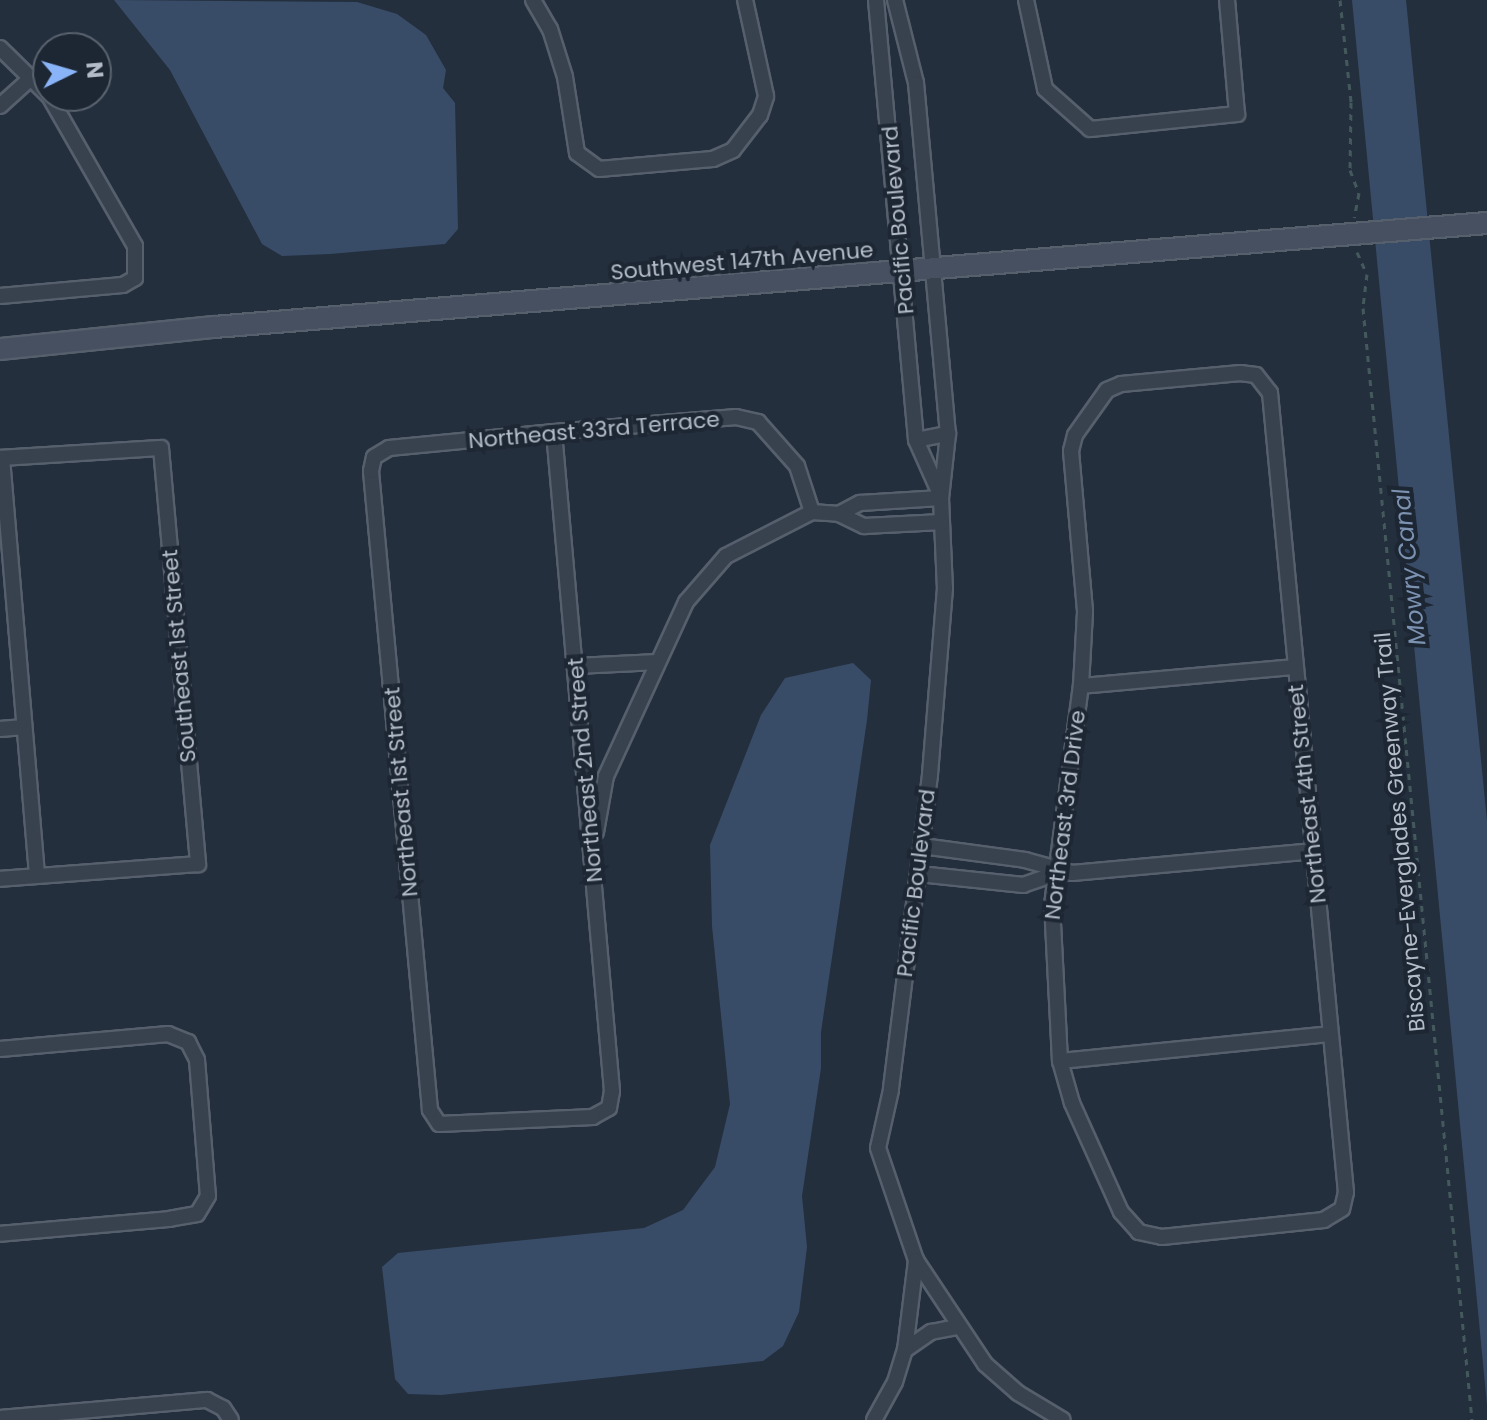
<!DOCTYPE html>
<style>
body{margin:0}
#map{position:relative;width:1487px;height:1420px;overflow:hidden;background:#242f3e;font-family:Poppins,sans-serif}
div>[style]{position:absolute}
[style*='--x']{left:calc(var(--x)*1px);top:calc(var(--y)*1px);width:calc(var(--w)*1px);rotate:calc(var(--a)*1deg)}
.water>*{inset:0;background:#394c67}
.path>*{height:3px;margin-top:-1.5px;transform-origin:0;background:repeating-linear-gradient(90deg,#44595c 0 6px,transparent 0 12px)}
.roads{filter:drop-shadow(2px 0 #565f6c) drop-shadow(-2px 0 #565f6c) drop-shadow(0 2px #565f6c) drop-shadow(0 -2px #565f6c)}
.street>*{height:14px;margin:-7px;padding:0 7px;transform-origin:7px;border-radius:7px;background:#38414e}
.secondary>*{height:20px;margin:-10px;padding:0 10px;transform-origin:10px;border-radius:10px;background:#465061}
span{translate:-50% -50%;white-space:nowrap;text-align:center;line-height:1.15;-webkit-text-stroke:8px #1d2633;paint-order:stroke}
.street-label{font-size:22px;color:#b4bcc9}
.water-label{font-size:24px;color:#7c92b1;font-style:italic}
.north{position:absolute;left:32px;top:32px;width:80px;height:80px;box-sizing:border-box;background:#1d2633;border:2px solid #59626f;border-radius:50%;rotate:85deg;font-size:22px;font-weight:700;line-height:32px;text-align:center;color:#b4bcc9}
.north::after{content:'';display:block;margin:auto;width:28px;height:36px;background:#8ab4f8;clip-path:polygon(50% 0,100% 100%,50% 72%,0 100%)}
</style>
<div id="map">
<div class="water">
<i style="clip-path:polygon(114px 0,357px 2px,397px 14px,426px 35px,446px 70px,443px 88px,455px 103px,458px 229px,445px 244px,330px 254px,282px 256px,262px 244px,170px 70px)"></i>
<i style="clip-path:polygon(1352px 0,1406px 0,1487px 821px,1487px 1405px)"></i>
<i style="clip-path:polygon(853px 663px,871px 680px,867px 720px,821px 1032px,821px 1068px,802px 1196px,807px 1247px,799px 1312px,783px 1346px,763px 1361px,441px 1395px,408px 1394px,395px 1379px,382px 1267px,398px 1253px,644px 1228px,683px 1210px,715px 1167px,730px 1104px,712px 926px,710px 845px,761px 715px,785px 678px)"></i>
</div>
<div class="path">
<i style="--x:1340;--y:0;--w:103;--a:83.8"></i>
<i style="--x:1351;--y:102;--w:68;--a:90.8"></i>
<i style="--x:1350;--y:170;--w:25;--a:69"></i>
<i style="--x:1359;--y:193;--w:25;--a:101"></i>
<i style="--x:1357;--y:252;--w:24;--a:66"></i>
<i style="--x:1367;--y:274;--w:34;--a:97"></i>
<i style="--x:1363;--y:308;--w:1117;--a:84.4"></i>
</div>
<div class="roads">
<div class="street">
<i style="--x:533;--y:0;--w:34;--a:60"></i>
<i style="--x:550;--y:29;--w:50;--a:72.6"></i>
<i style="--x:565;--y:77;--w:77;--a:81"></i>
<i style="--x:577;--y:153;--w:27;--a:36"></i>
<i style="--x:599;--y:169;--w:114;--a:-5"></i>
<i style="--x:713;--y:159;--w:22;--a:-24"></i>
<i style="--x:733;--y:150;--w:44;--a:-52.4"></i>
<i style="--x:760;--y:115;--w:20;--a:-72"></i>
<i style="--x:766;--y:96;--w:98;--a:-102.3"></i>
<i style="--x:876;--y:0;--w:442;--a:84.8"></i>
<i style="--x:916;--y:440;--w:59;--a:66"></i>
<i style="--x:895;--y:0;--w:86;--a:75.8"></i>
<i style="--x:916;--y:83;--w:352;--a:84.8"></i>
<i style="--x:948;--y:434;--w:64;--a:96.2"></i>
<i style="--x:941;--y:498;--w:90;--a:87.5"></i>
<i style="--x:945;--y:588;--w:188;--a:94.6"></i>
<i style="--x:930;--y:775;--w:317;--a:97.1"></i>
<i style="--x:891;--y:1090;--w:59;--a:102.6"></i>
<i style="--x:878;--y:1148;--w:118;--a:71.3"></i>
<i style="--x:1026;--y:0;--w:91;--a:77.9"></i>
<i style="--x:1045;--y:89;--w:60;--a:41.6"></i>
<i style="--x:1090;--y:129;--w:148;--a:-5.8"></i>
<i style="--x:1237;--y:114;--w:114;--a:-95"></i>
<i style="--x:0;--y:48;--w:67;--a:44.4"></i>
<i style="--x:0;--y:106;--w:42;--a:-42.1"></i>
<i style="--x:0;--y:296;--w:123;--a:-5.1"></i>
<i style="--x:123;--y:285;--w:14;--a:-30"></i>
<i style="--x:135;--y:278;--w:32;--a:-90"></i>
<i style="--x:135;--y:246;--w:173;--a:-119.8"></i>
<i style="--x:1240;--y:373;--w:16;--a:7"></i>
<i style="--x:1256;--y:375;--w:23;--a:52"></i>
<i style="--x:1270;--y:393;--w:803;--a:84.57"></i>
<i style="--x:1346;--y:1192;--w:17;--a:103"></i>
<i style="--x:1342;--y:1209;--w:21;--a:149"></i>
<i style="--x:1324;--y:1220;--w:163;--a:174"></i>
<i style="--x:1162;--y:1237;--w:24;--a:-168"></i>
<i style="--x:1139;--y:1232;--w:27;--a:-132"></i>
<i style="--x:1121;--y:1212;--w:120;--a:-114.2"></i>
<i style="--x:1072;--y:1103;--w:44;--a:-105.9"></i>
<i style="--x:1060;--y:1061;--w:156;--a:-92.9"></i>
<i style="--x:1052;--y:905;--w:221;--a:-82.5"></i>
<i style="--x:1081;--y:686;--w:75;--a:-86.9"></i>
<i style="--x:1085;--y:611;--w:161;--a:-95"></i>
<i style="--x:1071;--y:451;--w:16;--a:-76"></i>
<i style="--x:1075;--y:435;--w:55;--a:-54.6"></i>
<i style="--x:1107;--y:390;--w:15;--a:-23"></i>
<i style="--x:1121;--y:384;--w:120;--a:-5.3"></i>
<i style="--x:554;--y:432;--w:662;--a:84.97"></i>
<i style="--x:612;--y:1091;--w:17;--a:100"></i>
<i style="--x:609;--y:1108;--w:18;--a:151"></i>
<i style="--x:593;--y:1117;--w:154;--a:177.4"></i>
<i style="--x:439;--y:1124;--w:17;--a:-123"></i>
<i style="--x:430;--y:1110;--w:642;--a:-95.28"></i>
<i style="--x:371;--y:471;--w:14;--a:-78"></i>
<i style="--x:374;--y:457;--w:17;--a:-31"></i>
<i style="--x:389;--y:448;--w:166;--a:-5.5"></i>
<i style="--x:554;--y:432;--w:183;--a:-4.7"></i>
<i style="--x:736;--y:417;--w:23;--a:13"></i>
<i style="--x:758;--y:422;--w:59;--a:48.4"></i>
<i style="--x:797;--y:466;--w:48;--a:71.9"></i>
<i style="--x:916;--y:440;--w:33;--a:-11"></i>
<i style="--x:0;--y:458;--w:161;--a:-3.6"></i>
<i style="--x:161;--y:448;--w:418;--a:84.9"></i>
<i style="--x:198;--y:864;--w:199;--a:175.7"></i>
<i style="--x:2;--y:458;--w:418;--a:85.2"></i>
<i style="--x:839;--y:514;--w:24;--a:-28"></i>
<i style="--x:860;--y:503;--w:81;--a:-3.5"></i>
<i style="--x:576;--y:666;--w:82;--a:-2.8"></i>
<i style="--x:1081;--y:686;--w:214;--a:-5.1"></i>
<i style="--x:0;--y:729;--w:24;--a:-5"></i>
<i style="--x:596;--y:832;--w:57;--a:-79.9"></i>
<i style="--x:606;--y:776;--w:192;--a:-65.3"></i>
<i style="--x:686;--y:602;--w:61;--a:-49"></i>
<i style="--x:726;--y:556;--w:97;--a:-27.1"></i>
<i style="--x:812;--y:512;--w:27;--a:4"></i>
<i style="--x:839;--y:514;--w:28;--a:26"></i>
<i style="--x:864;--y:526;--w:78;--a:-2.9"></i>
<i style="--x:922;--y:846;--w:104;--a:7.7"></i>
<i style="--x:1025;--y:860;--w:49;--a:15.5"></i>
<i style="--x:1072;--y:873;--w:241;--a:-5.2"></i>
<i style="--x:919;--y:874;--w:105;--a:6"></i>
<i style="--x:1023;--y:885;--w:37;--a:-19"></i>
<i style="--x:0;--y:1049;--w:169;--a:-5.1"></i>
<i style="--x:168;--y:1034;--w:22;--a:22"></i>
<i style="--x:188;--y:1042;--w:20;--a:63"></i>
<i style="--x:197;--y:1060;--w:136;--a:85.4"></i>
<i style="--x:208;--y:1196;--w:21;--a:121"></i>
<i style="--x:197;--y:1214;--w:27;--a:170"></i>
<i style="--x:170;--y:1219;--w:171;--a:175"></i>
<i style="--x:1060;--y:1061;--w:271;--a:-5.7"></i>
<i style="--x:905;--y:1350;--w:32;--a:-35"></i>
<i style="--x:931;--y:1332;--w:26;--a:-11"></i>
<i style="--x:0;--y:1418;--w:208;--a:-5"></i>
<i style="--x:207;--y:1400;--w:18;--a:27"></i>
<i style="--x:223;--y:1408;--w:14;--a:56"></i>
<i style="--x:874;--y:1420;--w:43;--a:-61.1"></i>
<i style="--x:895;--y:1382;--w:34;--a:-73"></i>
<i style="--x:905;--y:1350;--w:91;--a:-83"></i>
<i style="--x:916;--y:1260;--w:125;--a:56.4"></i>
<i style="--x:985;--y:1364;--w:44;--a:41.3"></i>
<i style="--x:1018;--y:1393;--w:52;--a:31"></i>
</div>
<div class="secondary">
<i style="--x:0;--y:349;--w:215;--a:-5.9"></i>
<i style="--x:214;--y:327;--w:1277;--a:-4.67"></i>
</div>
</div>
<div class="street-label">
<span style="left:898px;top:220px;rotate:-95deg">Pacific Boulevard</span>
<span style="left:742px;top:261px;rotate:-5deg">Southwest 147th Avenue</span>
<span style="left:594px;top:430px;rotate:-5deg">Northeast 33rd Terrace</span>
<span style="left:179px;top:656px;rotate:-95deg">Southeast 1st Street</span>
<span style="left:585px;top:770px;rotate:-95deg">Northeast 2nd Street</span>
<span style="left:401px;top:792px;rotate:-95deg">Northeast 1st Street</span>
<span style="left:1307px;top:794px;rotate:-96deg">Northeast 4th Street</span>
<span style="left:1065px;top:815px;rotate:-83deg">Northeast 3rd Drive</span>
<span style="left:1400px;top:832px;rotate:-95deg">Biscayne-Everglades Greenway Trail</span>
<span style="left:916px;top:883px;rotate:-83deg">Pacific Boulevard</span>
</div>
<div class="water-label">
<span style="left:1409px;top:567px;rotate:-96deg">Mowry Canal</span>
</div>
<div class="north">N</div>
</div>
